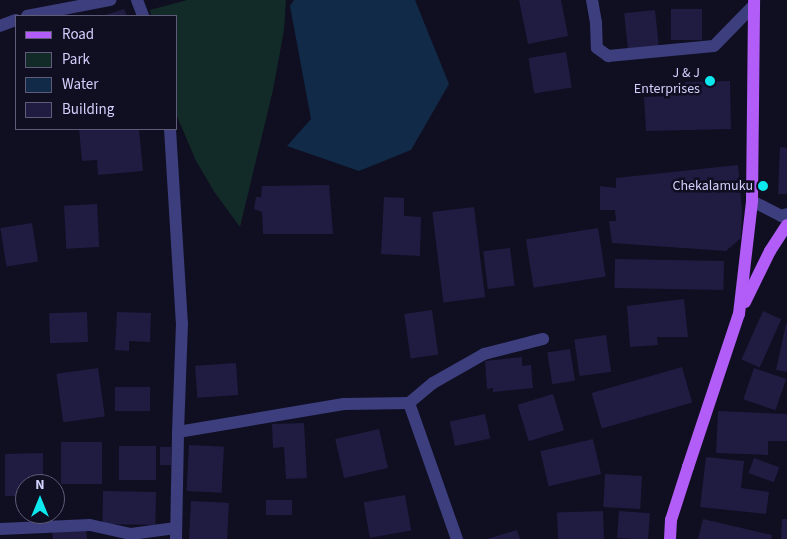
<!DOCTYPE html>
<style>
body{margin:0}
#map{position:relative;width:787px;height:539px;overflow:hidden;background:#100e21;font-family:"Source Sans 3",sans-serif}
div>[style]{position:absolute}
[style*='--x']{left:calc(var(--x)*1px);top:calc(var(--y)*1px);width:calc(var(--w)*1px);rotate:calc(var(--a)*1deg)}
.green>*{inset:0;background:#122a28}
.water>*{inset:0;background:#112a47}
.building>*{inset:0;background:#201b41;transform-origin:0 0}
.minor>*{height:12px;margin:-6px;padding:0 6px;transform-origin:6px;border-radius:6px;background:#3c3e7e}
.major>*{height:12px;margin:-6px;padding:0 6px;transform-origin:6px;border-radius:6px;background:#b25df7}
.dots>*{width:14px;height:14px;translate:-50% -50%;box-sizing:border-box;border:2px solid #100e21;border-radius:50%}
span{translate:-50% -50%;white-space:nowrap;text-align:center;line-height:1.15;-webkit-text-stroke:5px #100e21;paint-order:stroke}
.poi-label{font-size:14px;color:#d2d0fd}
.right{translate:-100% -50%;text-align:right}
.legend{position:absolute;left:15px;top:15px;width:162px;height:115px;box-sizing:border-box;background:#100e21;border:1px solid #5e5c79;margin:0;padding:6px 9px;list-style:none;font-size:15px;color:#d2d0fd}
.legend li{display:flex;align-items:center;gap:10px;height:25px}
.legend b{width:25px;border:1px solid #5e5c79}
.north{position:absolute;left:15px;top:474px;width:50px;height:50px;box-sizing:border-box;background:#100e21;border:1px solid #5e5c79;border-radius:50%;rotate:0deg;font-size:14px;font-weight:700;line-height:20px;text-align:center;color:#d2d0fd}
.north::after{content:'';display:block;margin:auto;width:18px;height:22px;background:#0ce8ee;clip-path:polygon(50% 0,100% 100%,50% 72%,0 100%)}
</style>
<div id="map">
<div class="green">
<i style="clip-path:polygon(187px 0,286px 0,284px 30px,273px 90px,240px 227px,215px 193px,196px 161px,176px 114px,176px 16px,151px 16px,150px 10px)"></i>
</div>
<div class="water">
<i style="clip-path:polygon(294px 0,415px 0,449px 84px,411px 150px,359px 171px,287px 146px,311px 119px,290px 6px)"></i>
</div>
<div class="building">
<i style="clip-path:polygon(519px 0,561px 0,568px 36px,528px 44px)"></i>
<i style="clip-path:polygon(124px 9px,127px 16px,102px 16px)"></i>
<i style="left:671px;top:9px;width:31px;height:31px"></i>
<i style="left:655px;top:10px;width:37px;height:31px;rotate:84deg"></i>
<i style="left:566px;top:52px;width:36px;height:38px;rotate:81deg"></i>
<i style="clip-path:polygon(730px 81px,731px 129px,646px 131px,644px 97px,669px 96px,669px 89px,685px 88px,685px 82px)"></i>
<i style="clip-path:polygon(79px 129px,139px 129px,143px 171px,98px 175px,97px 160px,82px 161px)"></i>
<i style="clip-path:polygon(780px 147px,787px 148px,787px 194px,778px 194px)"></i>
<i style="clip-path:polygon(738px 165px,742px 210px,741px 238px,726px 251px,612px 243px,609px 221px,616px 221px,615px 210px,600px 210px,600px 186px,616px 188px,616px 178px)"></i>
<i style="clip-path:polygon(329px 185px,333px 234px,263px 234px,262px 212px,254px 209px,256px 197px,261px 197px,262px 186px)"></i>
<i style="clip-path:polygon(384px 197px,404px 198px,404px 216px,421px 217px,420px 256px,381px 254px)"></i>
<i style="left:97px;top:204px;width:43px;height:33px;rotate:87deg"></i>
<i style="left:474px;top:207px;width:91px;height:42px;rotate:83deg"></i>
<i style="left:32px;top:223px;width:39px;height:32px;rotate:81deg"></i>
<i style="left:598px;top:228px;width:49px;height:73px;rotate:81deg"></i>
<i style="left:510px;top:248px;width:38px;height:27px;rotate:83deg"></i>
<i style="left:615px;top:259px;width:109px;height:29px;rotate:1deg"></i>
<i style="clip-path:polygon(684px 299px,688px 337px,657px 337px,658px 345px,630px 347px,627px 306px)"></i>
<i style="left:432px;top:310px;width:45px;height:28px;rotate:82deg"></i>
<i style="left:763px;top:311px;width:20px;height:53px;rotate:24deg"></i>
<i style="left:87px;top:312px;width:30px;height:38px;rotate:88deg"></i>
<i style="clip-path:polygon(117px 312px,151px 313px,150px 342px,129px 341px,129px 351px,115px 350px)"></i>
<i style="clip-path:polygon(786px 324px,787px 324px,787px 372px,776px 370px)"></i>
<i style="left:606px;top:335px;width:37px;height:32px;rotate:82deg"></i>
<i style="left:570px;top:349px;width:32px;height:23px;rotate:81deg"></i>
<i style="clip-path:polygon(522px 357px,522px 366px,531px 365px,533px 388px,493px 392px,493px 388px,487px 389px,485px 361px)"></i>
<i style="left:236px;top:363px;width:32px;height:41px;rotate:86deg"></i>
<i style="left:682px;top:367px;width:37px;height:94px;rotate:74deg"></i>
<i style="left:98px;top:368px;width:49px;height:42px;rotate:82deg"></i>
<i style="left:754px;top:368px;width:34px;height:33px;rotate:19deg"></i>
<i style="left:115px;top:387px;width:35px;height:24px"></i>
<i style="left:553px;top:394px;width:38px;height:37px;rotate:73deg"></i>
<i style="clip-path:polygon(718px 411px,787px 414px,787px 441px,768px 441px,768px 455px,716px 453px)"></i>
<i style="left:485px;top:414px;width:25px;height:36px;rotate:78deg"></i>
<i style="clip-path:polygon(304px 423px,307px 478px,286px 479px,284px 447px,273px 448px,272px 424px)"></i>
<i style="left:379px;top:429px;width:40px;height:45px;rotate:77deg"></i>
<i style="left:593px;top:439px;width:36px;height:54px;rotate:77deg"></i>
<i style="left:61px;top:442px;width:41px;height:42px"></i>
<i style="left:189px;top:445px;width:35px;height:46px;rotate:3deg"></i>
<i style="left:119px;top:446px;width:37px;height:34px"></i>
<i style="left:160px;top:447px;width:11px;height:18px"></i>
<i style="clip-path:polygon(43px 453px,43px 484px,25px 484px,25px 496px,5px 496px,5px 454px)"></i>
<i style="clip-path:polygon(706px 457px,744px 461px,741px 488px,769px 492px,766px 514px,700px 507px)"></i>
<i style="left:754px;top:458px;width:27px;height:16px;rotate:20deg"></i>
<i style="left:605px;top:474px;width:37px;height:33px;rotate:3deg"></i>
<i style="left:103px;top:491px;width:53px;height:33px;rotate:1deg"></i>
<i style="left:405px;top:495px;width:36px;height:42px;rotate:80deg"></i>
<i style="left:266px;top:500px;width:26px;height:15px"></i>
<i style="left:191px;top:501px;width:38px;height:38px;rotate:3deg"></i>
<i style="left:603px;top:511px;width:28px;height:46px;rotate:88deg"></i>
<i style="left:619px;top:511px;width:31px;height:27px;rotate:4deg"></i>
<i style="clip-path:polygon(703px 519px,772px 535px,771px 539px,698px 539px)"></i>
<i style="clip-path:polygon(782px 519px,787px 519px,787px 539px,781px 539px)"></i>
<i style="clip-path:polygon(86px 528px,87px 539px,53px 539px,52px 531px)"></i>
<i style="clip-path:polygon(517px 530px,520px 539px,487px 539px)"></i>
</div>
<div class="minor">
<i style="--x:137;--y:0;--w:17;--a:69"></i>
<i style="--x:592;--y:0;--w:23;--a:80"></i>
<i style="--x:596;--y:23;--w:25;--a:88"></i>
<i style="--x:597;--y:48;--w:14;--a:36"></i>
<i style="--x:608;--y:56;--w:106;--a:-5.4"></i>
<i style="--x:714;--y:46;--w:57;--a:-45.7"></i>
<i style="--x:27;--y:16;--w:85;--a:-10.9"></i>
<i style="--x:0;--y:26;--w:17;--a:-21"></i>
<i style="--x:170;--y:129;--w:194;--a:86.5"></i>
<i style="--x:182;--y:323;--w:109;--a:92.1"></i>
<i style="--x:752;--y:201;--w:33;--a:27"></i>
<i style="--x:781;--y:216;--w:6;--a:-18"></i>
<i style="--x:409;--y:403;--w:31;--a:-40"></i>
<i style="--x:433;--y:383;--w:59;--a:-29.6"></i>
<i style="--x:484;--y:354;--w:61;--a:-14.3"></i>
<i style="--x:0;--y:529;--w:90;--a:-2.5"></i>
<i style="--x:90;--y:525;--w:42;--a:12.4"></i>
<i style="--x:131;--y:534;--w:45;--a:-7.6"></i>
<i style="--x:176;--y:539;--w:107;--a:-88.9"></i>
<i style="--x:178;--y:432;--w:168;--a:-9.6"></i>
<i style="--x:344;--y:404;--w:65;--a:-0.9"></i>
<i style="--x:409;--y:403;--w:144;--a:70.6"></i>
</div>
<div class="major">
<i style="--x:745;--y:302;--w:57;--a:-63.9"></i>
<i style="--x:770;--y:251;--w:31;--a:-57"></i>
<i style="--x:670;--y:539;--w:19;--a:-87"></i>
<i style="--x:671;--y:520;--w:56;--a:-72.2"></i>
<i style="--x:688;--y:467;--w:161;--a:-71.6"></i>
<i style="--x:739;--y:314;--w:114;--a:-83.4"></i>
<i style="--x:752;--y:201;--w:201;--a:-89.4"></i>
</div>
<div class="dots">
<i style="left:710px;top:81px;background:#0ce8ee"></i>
<i style="left:763px;top:186px;background:#0ce8ee"></i>
</div>
<div class="poi-label">
<span class="right" style="left:700px;top:81px">J &amp; J<br>Enterprises</span>
<span class="right" style="left:753px;top:186px">Chekalamuku</span>
</div>
<ul class="legend">
<li><b style="height:6px;background:#b25df7"></b>Road</li>
<li><b style="height:14px;background:#122a28"></b>Park</li>
<li><b style="height:14px;background:#112a47"></b>Water</li>
<li><b style="height:14px;background:#201b41"></b>Building</li>
</ul>
<div class="north">N</div>
</div>
